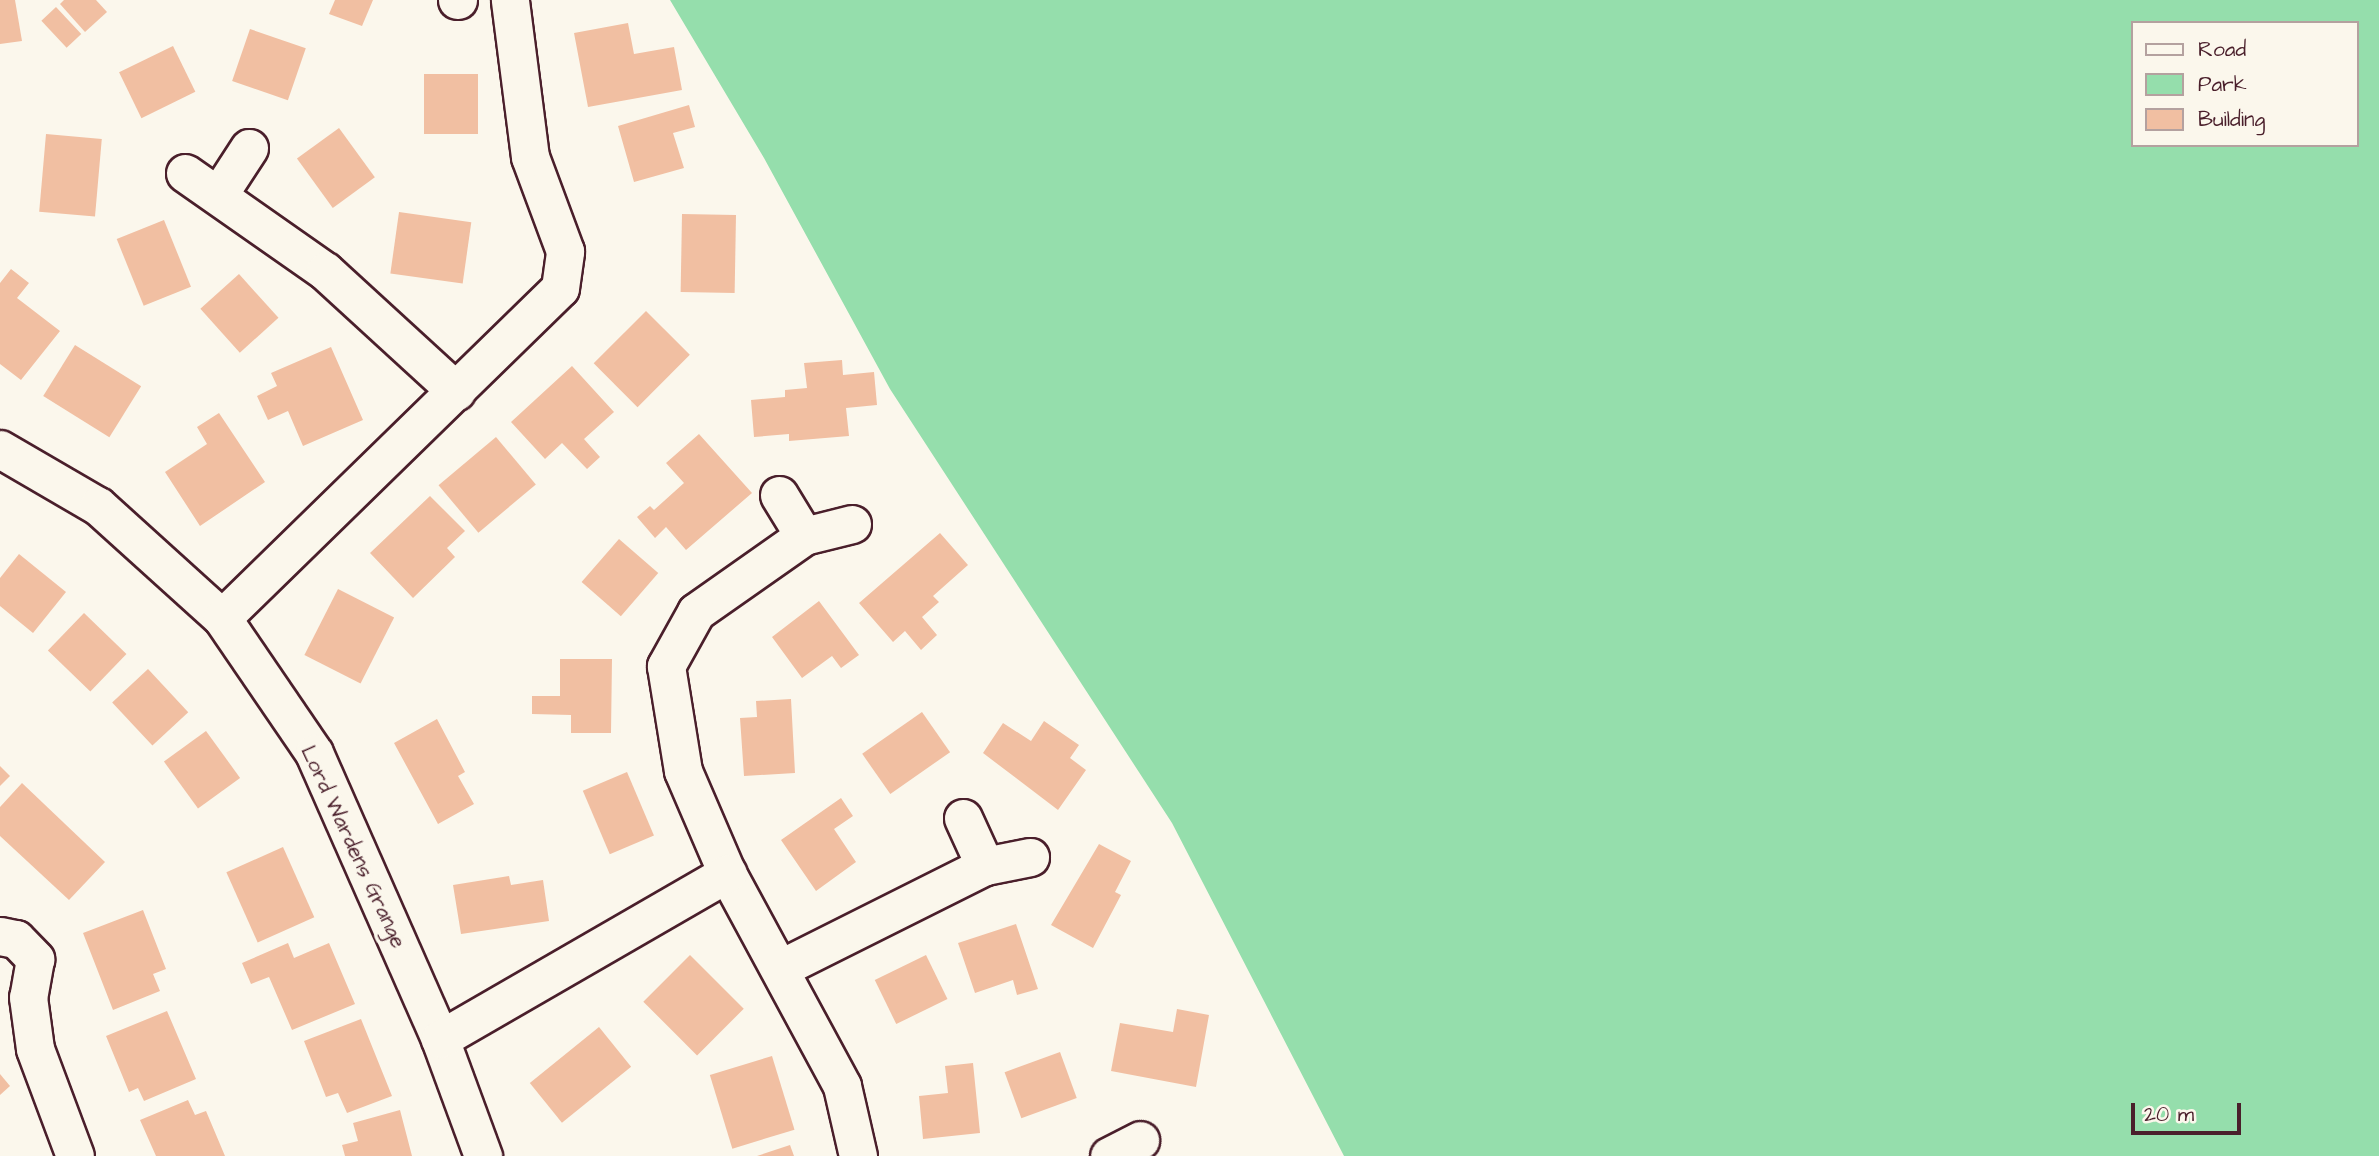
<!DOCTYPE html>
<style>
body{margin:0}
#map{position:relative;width:2379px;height:1156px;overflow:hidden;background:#fbf7ec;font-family:"Architects Daughter",sans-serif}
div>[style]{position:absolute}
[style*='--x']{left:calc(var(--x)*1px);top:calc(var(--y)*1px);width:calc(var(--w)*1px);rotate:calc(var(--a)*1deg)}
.green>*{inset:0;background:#95deac}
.building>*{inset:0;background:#f1bfa2;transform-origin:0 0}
.roads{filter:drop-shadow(2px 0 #4a1f2b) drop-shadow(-2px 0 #4a1f2b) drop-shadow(0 2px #4a1f2b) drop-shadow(0 -2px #4a1f2b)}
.minor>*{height:37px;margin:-18.5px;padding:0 18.5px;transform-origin:18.5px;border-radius:18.5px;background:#fbf7ec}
span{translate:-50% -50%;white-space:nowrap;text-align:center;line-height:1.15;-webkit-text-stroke:7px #fbf7ec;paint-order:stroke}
.street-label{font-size:21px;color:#4a1f2b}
.legend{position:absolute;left:2131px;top:21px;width:228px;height:126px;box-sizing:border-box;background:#fbf7ec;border:2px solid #b4a19f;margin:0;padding:9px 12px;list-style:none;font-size:21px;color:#4a1f2b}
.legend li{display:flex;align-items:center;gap:14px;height:35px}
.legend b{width:35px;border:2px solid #b4a19f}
.scale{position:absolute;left:2131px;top:1103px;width:110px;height:32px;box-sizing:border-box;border:4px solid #4a1f2b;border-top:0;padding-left:9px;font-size:21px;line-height:24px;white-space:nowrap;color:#4a1f2b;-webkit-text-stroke:5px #fbf7ec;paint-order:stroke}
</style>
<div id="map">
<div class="green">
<i style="clip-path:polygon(evenodd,670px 0,2379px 0,2379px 1156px,1344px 1156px,1172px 823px,890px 389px,764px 158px,670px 0,2132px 23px,2356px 23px,2356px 145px,2132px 145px,2132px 23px)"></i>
</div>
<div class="building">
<i style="clip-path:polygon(0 0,15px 0,22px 41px,0 44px)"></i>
<i style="clip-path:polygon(64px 0,96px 0,107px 12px,85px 32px,60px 4px)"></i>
<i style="clip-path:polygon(335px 0,373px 0,362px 26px,329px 14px)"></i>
<i style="left:56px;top:7px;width:37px;height:20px;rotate:47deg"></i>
<i style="clip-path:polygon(628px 23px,634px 54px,674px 47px,682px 90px,588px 107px,574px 33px)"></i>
<i style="left:250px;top:29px;width:59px;height:55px;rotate:19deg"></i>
<i style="left:173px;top:46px;width:51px;height:60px;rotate:64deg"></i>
<i style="left:424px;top:74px;width:54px;height:60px"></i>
<i style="clip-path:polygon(689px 105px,695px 127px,673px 133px,684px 168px,634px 182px,618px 126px)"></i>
<i style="left:339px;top:128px;width:61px;height:52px;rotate:54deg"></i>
<i style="left:46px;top:134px;width:56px;height:78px;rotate:5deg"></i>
<i style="left:399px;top:212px;width:73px;height:62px;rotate:8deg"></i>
<i style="left:682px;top:214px;width:54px;height:78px;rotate:1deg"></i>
<i style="left:164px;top:220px;width:72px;height:51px;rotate:68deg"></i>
<i style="clip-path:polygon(11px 269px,29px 283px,17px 298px,60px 331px,21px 380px,0 364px,0 283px)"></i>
<i style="left:239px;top:274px;width:59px;height:52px;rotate:48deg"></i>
<i style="left:646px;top:311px;width:62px;height:74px;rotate:45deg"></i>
<i style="left:75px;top:345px;width:78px;height:60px;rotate:32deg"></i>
<i style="clip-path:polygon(331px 347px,363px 420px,303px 446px,288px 411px,268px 420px,257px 396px,277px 386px,271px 373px)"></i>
<i style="clip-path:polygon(842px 360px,843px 375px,874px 372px,877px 405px,846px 408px,849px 436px,789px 441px,789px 434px,754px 437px,751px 400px,785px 397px,785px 390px,807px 388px,804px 363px)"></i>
<i style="clip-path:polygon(572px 366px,614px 412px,584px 439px,600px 457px,587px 469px,562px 443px,545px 459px,511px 422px)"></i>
<i style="clip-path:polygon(219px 413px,265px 482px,200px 526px,165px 472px,207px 444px,197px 427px)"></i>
<i style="clip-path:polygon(699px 434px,752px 493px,686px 550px,666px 527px,655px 538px,637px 517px,650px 506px,654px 510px,684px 483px,666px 463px)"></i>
<i style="left:496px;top:437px;width:62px;height:75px;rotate:50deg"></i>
<i style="clip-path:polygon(430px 496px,465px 531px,447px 548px,455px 557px,413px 598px,370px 553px)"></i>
<i style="clip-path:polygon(940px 533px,968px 565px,933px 596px,939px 602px,922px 617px,937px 635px,921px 650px,905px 631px,893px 642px,859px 603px)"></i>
<i style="left:619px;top:539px;width:52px;height:57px;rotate:41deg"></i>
<i style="clip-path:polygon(19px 554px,66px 592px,33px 633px,0 606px,0 578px)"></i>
<i style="left:338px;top:589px;width:63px;height:74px;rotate:27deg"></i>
<i style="clip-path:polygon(819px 601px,859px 655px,841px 668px,832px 656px,802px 678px,772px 637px)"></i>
<i style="left:84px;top:613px;width:59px;height:52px;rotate:44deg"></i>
<i style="clip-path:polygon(560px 659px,612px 659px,611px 733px,571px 733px,571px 715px,532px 714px,532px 696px,560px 696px)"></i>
<i style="left:148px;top:669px;width:59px;height:49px;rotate:47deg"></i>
<i style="clip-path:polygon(791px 699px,795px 773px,744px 776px,740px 718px,757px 717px,756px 701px)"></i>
<i style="left:922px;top:712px;width:49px;height:73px;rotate:55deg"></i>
<i style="clip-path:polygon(437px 719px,465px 772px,458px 776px,474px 804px,438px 824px,394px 743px)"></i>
<i style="clip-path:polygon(1044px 721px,1079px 745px,1070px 758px,1086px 770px,1058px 810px,983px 753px,1003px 723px,1031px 741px)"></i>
<i style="left:206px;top:731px;width:58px;height:52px;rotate:54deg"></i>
<i style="clip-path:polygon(0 766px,10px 776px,0 786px)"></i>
<i style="left:627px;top:772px;width:69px;height:48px;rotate:67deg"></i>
<i style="clip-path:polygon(22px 783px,105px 862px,69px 900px,0 836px,0 807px)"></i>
<i style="clip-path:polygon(841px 798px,853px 816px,834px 829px,856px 862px,816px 891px,781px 840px)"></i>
<i style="clip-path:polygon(1099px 844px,1131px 861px,1115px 892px,1121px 895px,1093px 948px,1051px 925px)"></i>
<i style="left:283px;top:847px;width:77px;height:62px;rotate:66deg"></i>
<i style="clip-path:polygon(509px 876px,511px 885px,543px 880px,549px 921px,461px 934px,453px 885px)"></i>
<i style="clip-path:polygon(143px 910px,166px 969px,153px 974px,160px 991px,113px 1010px,83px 933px)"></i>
<i style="clip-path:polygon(1016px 924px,1038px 989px,1017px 995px,1013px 980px,975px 993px,958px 943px)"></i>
<i style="clip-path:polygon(288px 943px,294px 958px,329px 943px,355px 1004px,292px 1030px,269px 977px,251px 984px,242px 963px)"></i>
<i style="left:690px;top:955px;width:76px;height:66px;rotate:45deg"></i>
<i style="left:926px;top:955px;width:49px;height:57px;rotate:64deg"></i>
<i style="clip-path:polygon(1177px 1009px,1209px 1015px,1196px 1087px,1111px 1071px,1120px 1023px,1173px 1032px)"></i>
<i style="clip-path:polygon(167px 1011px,196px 1079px,144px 1101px,138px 1088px,129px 1092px,106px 1036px)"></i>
<i style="clip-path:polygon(361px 1019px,392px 1096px,347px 1113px,338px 1093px,326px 1097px,304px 1041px)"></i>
<i style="left:599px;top:1027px;width:51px;height:89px;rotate:51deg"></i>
<i style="left:1060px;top:1052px;width:49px;height:59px;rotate:70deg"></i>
<i style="left:772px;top:1056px;width:77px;height:65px;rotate:73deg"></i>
<i style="clip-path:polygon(973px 1063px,980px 1133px,923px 1139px,919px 1096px,948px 1093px,945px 1066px)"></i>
<i style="clip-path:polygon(0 1074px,10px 1086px,0 1095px)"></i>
<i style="clip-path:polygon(188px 1100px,195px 1115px,206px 1111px,225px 1156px,156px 1156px,140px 1120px)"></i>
<i style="clip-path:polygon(400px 1110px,412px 1156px,345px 1156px,342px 1145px,358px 1141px,353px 1123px)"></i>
<i style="clip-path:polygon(790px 1145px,794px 1156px,757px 1156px)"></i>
</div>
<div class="roads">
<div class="minor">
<i style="--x:457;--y:0;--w:1;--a:0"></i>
<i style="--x:185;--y:173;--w:171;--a:35"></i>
<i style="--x:325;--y:271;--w:178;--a:42.5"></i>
<i style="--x:219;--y:194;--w:55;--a:-56.9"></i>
<i style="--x:0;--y:449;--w:113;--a:30.2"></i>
<i style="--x:98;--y:506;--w:167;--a:42.1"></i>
<i style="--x:222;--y:618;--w:163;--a:55.7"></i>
<i style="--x:314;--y:753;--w:313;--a:66.2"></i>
<i style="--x:440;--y:1039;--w:125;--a:69.8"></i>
<i style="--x:779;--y:495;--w:48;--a:58.6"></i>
<i style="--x:852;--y:524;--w:49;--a:166"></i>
<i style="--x:804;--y:536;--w:132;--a:144.9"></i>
<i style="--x:696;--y:612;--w:62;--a:119.1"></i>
<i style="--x:666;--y:666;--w:106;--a:80.8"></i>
<i style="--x:683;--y:771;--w:111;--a:66.7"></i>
<i style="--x:727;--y:873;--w:242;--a:61.6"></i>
<i style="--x:842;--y:1086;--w:72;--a:77.1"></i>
<i style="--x:222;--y:618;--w:472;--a:-44.3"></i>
<i style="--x:560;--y:288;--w:37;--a:-82"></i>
<i style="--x:565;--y:251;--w:100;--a:-110.4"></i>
<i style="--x:530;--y:157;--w:158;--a:-97.3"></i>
<i style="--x:963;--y:818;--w:53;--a:65.4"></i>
<i style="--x:0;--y:936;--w:16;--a:11"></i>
<i style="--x:16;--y:939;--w:28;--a:46"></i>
<i style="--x:35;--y:959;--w:39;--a:100"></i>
<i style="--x:28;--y:997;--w:52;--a:82.3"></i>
<i style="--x:35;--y:1049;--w:114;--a:69.5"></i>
<i style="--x:781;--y:968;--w:228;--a:-26.6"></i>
<i style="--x:985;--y:866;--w:46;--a:-11.3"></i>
<i style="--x:440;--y:1039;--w:332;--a:-30"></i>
<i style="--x:1109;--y:1156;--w:35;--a:-27"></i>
</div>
</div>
<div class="street-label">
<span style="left:353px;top:847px;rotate:65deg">Lord Wardens Grange</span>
</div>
<ul class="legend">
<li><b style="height:9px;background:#fbf7ec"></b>Road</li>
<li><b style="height:19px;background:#95deac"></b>Park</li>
<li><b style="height:19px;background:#f1bfa2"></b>Building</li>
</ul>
<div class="scale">20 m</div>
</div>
